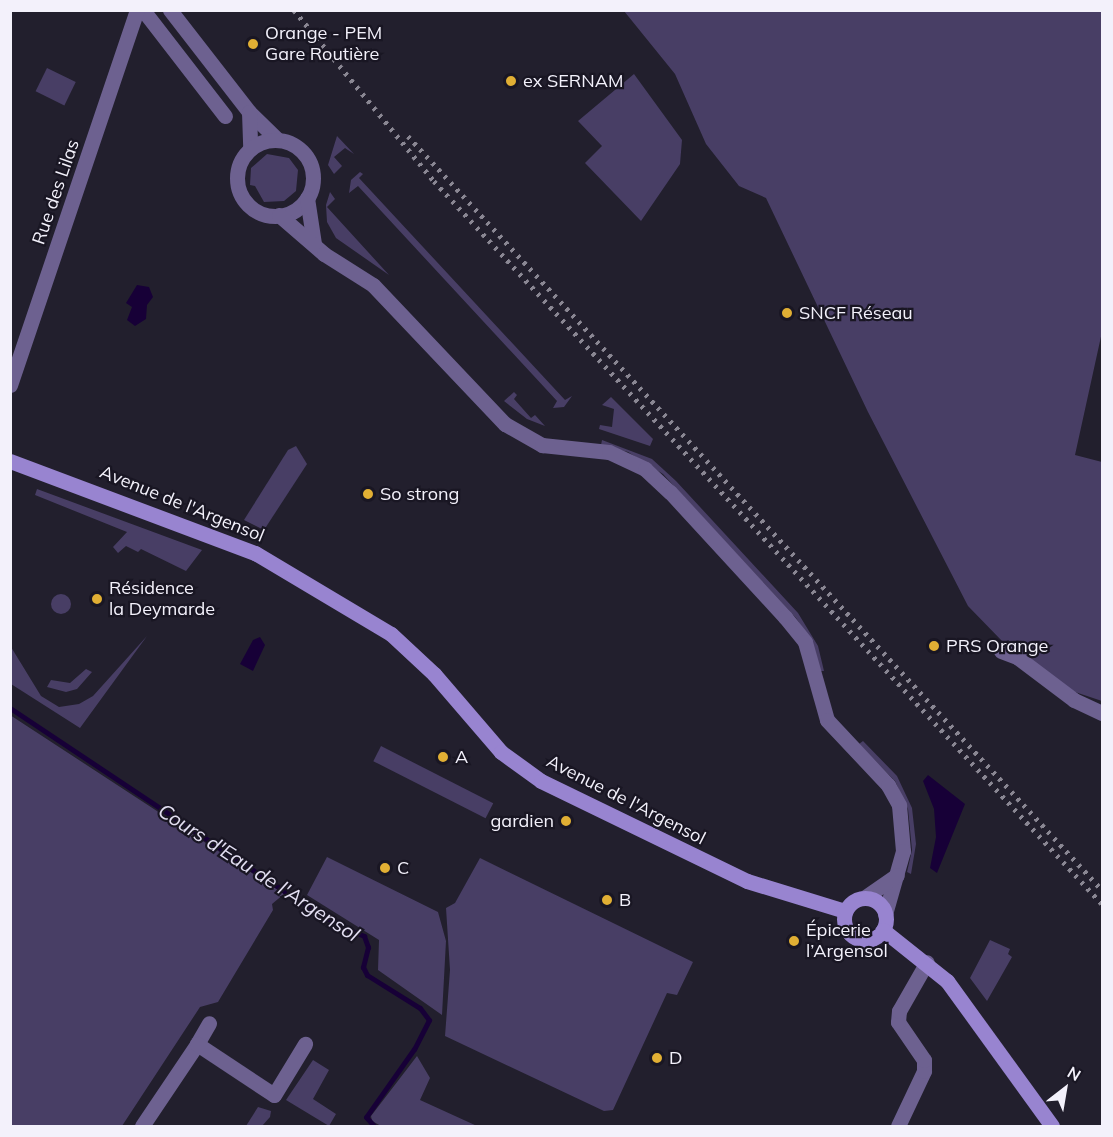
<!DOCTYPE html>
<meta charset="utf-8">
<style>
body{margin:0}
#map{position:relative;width:1113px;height:1137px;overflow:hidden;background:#221f2d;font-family:Mulish,sans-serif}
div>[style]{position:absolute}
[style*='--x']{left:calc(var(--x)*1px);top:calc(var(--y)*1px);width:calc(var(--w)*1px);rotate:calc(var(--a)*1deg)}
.green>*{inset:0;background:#483e65;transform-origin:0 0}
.round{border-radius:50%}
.water>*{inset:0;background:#170037}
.stream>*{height:5px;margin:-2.5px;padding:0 2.5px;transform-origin:2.5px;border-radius:2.5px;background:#170037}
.street>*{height:15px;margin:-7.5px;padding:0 7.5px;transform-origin:7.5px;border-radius:7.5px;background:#6d6190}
.street>.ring{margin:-7.5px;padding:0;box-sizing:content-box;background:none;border:15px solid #6d6190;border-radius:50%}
.secondary>*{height:15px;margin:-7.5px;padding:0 7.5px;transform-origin:7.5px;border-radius:7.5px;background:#9884d0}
.secondary>.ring{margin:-7.5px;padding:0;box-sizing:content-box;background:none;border:15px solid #9884d0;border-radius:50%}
.rail>*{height:4.5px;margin-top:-2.25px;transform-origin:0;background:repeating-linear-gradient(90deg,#8a8793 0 3px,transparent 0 9px)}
.dots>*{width:16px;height:16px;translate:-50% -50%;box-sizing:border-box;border:3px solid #191623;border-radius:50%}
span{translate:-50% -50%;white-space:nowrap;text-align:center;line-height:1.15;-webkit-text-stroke:4.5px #191623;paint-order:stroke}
.poi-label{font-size:18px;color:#f3f1fb}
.left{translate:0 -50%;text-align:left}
.right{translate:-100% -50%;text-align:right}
.street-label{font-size:18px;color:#f3f1fb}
.water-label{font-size:20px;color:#e3dff2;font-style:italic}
.frame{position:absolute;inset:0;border:12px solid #f3f1fb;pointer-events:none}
.north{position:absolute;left:1035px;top:1059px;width:60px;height:60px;-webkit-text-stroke:4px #191623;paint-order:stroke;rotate:31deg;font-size:16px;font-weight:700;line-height:24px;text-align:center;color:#f3f1fb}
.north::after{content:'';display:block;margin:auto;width:21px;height:27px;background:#f3f1fb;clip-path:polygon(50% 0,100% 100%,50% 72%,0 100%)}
</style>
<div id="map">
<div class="green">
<i style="clip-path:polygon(624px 11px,1102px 11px,1102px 332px,1075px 455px,1102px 462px,1102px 701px,1072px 691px,1002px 641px,968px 606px,868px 412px,766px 198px,739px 186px,706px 144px,675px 74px)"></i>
<i style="left:47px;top:68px;width:32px;height:26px;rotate:26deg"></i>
<i style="clip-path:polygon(634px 74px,682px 140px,680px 164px,641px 221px,585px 163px,602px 146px,578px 121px)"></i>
<i style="clip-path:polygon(337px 136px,354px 154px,345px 148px,334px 157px,342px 166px,334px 174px,328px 165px)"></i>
<i style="clip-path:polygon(267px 154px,289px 158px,298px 170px,296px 191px,284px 201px,264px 202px,255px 186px,250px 185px,251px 168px)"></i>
<i style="clip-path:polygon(360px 172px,363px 174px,359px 178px,565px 400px,572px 396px,564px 407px,553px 408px,557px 401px,358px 186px,349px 193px,351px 180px)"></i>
<i style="clip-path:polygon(330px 192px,335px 199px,327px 207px,389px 275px,336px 238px,327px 222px,326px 205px)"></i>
<i style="clip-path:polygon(514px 392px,517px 395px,514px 399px,531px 418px,535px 415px,545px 426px,527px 419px,504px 401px)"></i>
<i style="clip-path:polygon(611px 397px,653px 439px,650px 446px,599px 429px,600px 425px,612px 427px,614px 409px,602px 405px)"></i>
<i style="clip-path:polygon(602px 440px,652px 459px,676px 481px,798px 613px,818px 646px,824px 671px,820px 671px,811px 640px,796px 618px,663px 474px,628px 452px,601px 445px)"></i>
<i style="clip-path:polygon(296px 446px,307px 464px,264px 530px,244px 520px,288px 450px)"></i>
<i style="clip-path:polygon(37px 489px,202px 550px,186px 571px,141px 549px,138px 552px,126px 546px,118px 553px,113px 547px,127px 532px,35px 495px)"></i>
<i class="round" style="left:51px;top:594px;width:20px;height:20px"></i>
<i style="clip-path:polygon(147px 636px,80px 728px,11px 684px,11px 647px,41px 696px,59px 707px,79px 704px,93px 696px)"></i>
<i style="clip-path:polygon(86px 669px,92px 672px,77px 689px,66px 692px,47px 687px,51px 680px,70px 683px)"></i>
<i style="clip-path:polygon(10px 715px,284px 894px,272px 904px,273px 910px,218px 1002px,200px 1007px,122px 1126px,11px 1126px)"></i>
<i style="clip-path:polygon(863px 741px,897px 776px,912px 808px,916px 844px,911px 874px,907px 872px,912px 850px,908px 809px,895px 781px,859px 744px)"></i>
<i style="left:381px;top:746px;width:126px;height:17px;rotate:27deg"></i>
<i style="clip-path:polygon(327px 857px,438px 912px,446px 941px,442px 1015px,378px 970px,379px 940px,307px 895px)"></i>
<i style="clip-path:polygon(480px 858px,693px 962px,677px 995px,667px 993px,613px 1110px,604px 1111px,445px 1036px,450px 970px,446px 908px,455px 903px)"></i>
<i style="clip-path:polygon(990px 940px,1010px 949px,1008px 954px,1012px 957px,987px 1001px,970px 978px)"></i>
<i style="clip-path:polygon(417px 1056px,430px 1078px,420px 1100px,477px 1126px,381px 1126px,372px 1121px,371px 1116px)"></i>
<i style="clip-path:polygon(313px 1060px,329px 1070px,313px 1099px,336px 1114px,329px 1126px,286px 1100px)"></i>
<i style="clip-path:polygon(258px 1107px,271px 1111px,270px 1117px,262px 1126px,246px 1126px)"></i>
</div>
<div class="water">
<i style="clip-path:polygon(137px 285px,149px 287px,153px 297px,147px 305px,146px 319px,135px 326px,127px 320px,132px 307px,126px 303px)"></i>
<i style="clip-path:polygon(260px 637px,265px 645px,253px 671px,240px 664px,253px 640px)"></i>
<i style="clip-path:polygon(928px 775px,965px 804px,937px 873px,930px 868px,936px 837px,934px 809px,923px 781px)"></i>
</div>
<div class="stream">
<i style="--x:10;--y:708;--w:329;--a:33.7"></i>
<i style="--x:284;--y:891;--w:68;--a:31.8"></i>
<i style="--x:342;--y:927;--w:24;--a:22"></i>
<i style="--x:364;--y:936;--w:12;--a:70"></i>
<i style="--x:368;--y:947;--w:21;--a:104"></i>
<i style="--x:363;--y:967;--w:9;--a:63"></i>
<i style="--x:367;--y:975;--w:62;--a:31.9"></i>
<i style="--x:420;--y:1008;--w:15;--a:53"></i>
<i style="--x:429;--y:1020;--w:33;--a:117"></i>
<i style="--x:414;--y:1049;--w:83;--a:125.2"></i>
<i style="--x:366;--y:1117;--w:12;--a:48"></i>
</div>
<div class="street">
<i style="--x:143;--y:10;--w:134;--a:52.3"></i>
<i style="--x:170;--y:10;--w:129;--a:52.2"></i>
<i style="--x:249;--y:112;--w:40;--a:44"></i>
<i style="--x:249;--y:112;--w:37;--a:88"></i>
<i class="ring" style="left:237px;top:140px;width:61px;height:61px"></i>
<i style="--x:307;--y:198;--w:47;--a:81.3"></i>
<i style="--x:279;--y:215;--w:60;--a:40.9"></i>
<i style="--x:324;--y:254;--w:58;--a:32.3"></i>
<i style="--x:373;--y:285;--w:192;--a:46.5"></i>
<i style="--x:505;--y:424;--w:43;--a:29.6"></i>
<i style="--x:542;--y:445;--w:67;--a:6"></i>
<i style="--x:609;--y:452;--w:40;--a:25"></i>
<i style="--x:645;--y:469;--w:34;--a:43"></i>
<i style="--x:670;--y:492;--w:170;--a:47.4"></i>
<i style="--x:785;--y:617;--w:32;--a:51"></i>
<i style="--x:805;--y:642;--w:81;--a:74.2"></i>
<i style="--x:827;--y:720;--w:89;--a:46.8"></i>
<i style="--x:888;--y:785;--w:23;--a:61"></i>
<i style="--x:899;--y:805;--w:46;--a:85"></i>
<i style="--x:903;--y:851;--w:66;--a:105.9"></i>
<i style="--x:10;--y:385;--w:396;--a:-71.3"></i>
<i style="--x:1001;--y:651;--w:17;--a:21"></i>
<i style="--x:1017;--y:657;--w:71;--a:37"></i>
<i style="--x:1074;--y:700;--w:31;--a:25"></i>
<i style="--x:864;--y:898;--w:40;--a:-34.9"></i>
<i style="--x:197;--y:1044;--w:24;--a:-60"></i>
<i style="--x:142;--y:1126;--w:99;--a:-56.1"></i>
<i style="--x:197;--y:1044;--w:92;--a:33.5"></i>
<i style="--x:274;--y:1095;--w:60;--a:-58.7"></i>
<i style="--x:898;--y:1126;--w:61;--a:-64.7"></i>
<i style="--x:924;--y:1071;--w:11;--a:-90"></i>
<i style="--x:924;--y:1060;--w:46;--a:-124.4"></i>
<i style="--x:898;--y:1022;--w:11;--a:-85"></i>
<i style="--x:899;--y:1011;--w:56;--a:-60.3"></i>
</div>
<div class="secondary">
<i style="--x:10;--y:461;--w:262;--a:20.6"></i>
<i style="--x:255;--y:553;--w:158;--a:30.8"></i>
<i style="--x:391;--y:634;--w:59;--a:42.9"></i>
<i style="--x:434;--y:674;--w:103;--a:49.3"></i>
<i style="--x:501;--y:752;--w:49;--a:35.9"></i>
<i style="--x:541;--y:781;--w:229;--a:25.9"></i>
<i style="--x:747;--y:881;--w:102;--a:17"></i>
<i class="ring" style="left:844px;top:898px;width:27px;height:27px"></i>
<i style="--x:883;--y:930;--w:82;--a:38.6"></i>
<i style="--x:947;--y:981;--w:179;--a:54.1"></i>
</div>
<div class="rail">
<i style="--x:294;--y:10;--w:221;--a:50.7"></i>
<i style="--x:434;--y:181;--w:984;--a:47.26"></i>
<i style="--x:408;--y:136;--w:1025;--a:47.37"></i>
</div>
<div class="dots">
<i style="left:253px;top:44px;background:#e1af34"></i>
<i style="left:511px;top:81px;background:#e1af34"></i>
<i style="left:787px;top:313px;background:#e1af34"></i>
<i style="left:368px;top:494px;background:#e1af34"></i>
<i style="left:97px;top:599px;background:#e1af34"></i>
<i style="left:934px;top:646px;background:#e1af34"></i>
<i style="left:443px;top:757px;background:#e1af34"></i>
<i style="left:566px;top:821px;background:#e1af34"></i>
<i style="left:385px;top:868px;background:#e1af34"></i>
<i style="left:607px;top:900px;background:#e1af34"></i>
<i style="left:794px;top:941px;background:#e1af34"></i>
<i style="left:657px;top:1058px;background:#e1af34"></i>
</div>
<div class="poi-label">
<span class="left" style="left:265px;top:44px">Orange - PEM<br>Gare Routière</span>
<span class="left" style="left:523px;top:81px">ex SERNAM</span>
<span class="left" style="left:799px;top:313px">SNCF Réseau</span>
<span class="left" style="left:380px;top:494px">So strong</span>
<span class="left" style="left:109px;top:599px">Résidence<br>la Deymarde</span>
<span class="left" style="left:946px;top:646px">PRS Orange</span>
<span class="left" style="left:455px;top:757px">A</span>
<span class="right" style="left:554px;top:821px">gardien</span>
<span class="left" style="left:397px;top:868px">C</span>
<span class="left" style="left:619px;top:900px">B</span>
<span class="left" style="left:806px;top:941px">Épicerie<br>l’Argensol</span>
<span class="left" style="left:669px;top:1058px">D</span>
</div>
<div class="street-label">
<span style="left:56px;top:192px;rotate:-71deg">Rue des Lilas</span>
<span style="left:182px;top:504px;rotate:22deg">Avenue de l'Argensol</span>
<span style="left:626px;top:800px;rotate:27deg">Avenue de l'Argensol</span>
</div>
<div class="water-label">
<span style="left:259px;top:872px;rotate:33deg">Cours d'Eau de l'Argensol</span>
</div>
<div class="frame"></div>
<div class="north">N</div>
</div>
